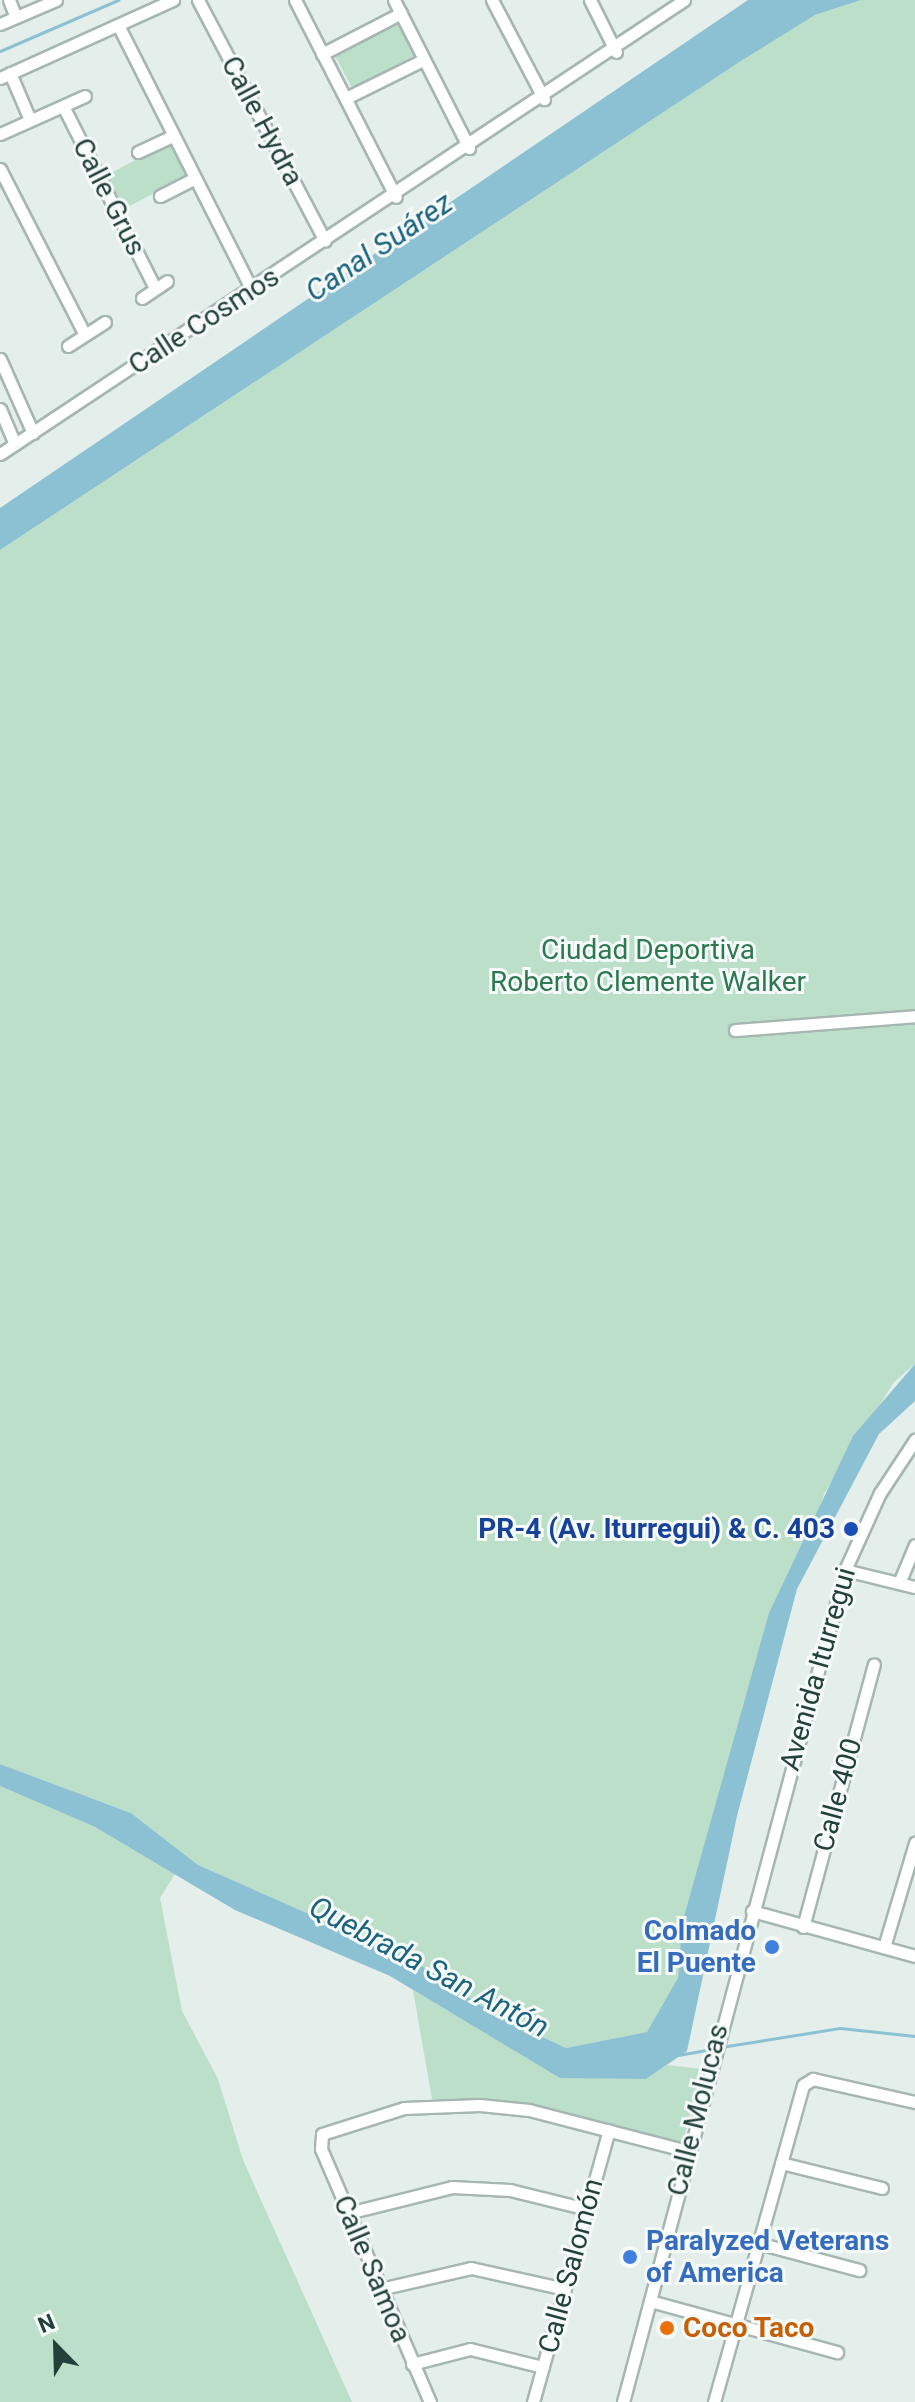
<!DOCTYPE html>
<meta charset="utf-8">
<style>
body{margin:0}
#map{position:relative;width:915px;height:2402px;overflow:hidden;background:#e4eeea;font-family:Roboto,sans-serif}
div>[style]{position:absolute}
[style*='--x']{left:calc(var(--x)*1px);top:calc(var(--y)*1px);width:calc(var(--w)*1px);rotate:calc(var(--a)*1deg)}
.green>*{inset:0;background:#bcdfc9;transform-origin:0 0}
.water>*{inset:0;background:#8bc1d3}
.stream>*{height:3px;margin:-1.5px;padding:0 1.5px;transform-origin:1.5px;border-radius:1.5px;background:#8bc1d3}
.roads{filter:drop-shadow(2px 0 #a6b6b2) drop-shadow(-2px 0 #a6b6b2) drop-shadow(0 2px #a6b6b2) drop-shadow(0 -2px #a6b6b2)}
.minor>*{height:11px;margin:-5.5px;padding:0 5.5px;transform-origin:5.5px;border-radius:5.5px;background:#fff}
.dots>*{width:22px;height:22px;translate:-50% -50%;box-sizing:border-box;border:4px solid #f5faf8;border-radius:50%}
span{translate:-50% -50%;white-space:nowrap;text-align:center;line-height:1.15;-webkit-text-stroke:6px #f5faf8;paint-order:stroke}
.street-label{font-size:28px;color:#23403b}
.park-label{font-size:28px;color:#2c7851}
.transit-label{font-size:28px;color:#164399;font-weight:700}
.right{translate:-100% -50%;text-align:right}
.shop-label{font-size:28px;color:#366cbe;font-weight:700}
.left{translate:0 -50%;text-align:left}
.food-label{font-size:28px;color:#c56008;font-weight:700}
.water-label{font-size:30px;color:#1b637e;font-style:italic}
.north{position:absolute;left:16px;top:2306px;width:80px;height:80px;-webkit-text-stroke:6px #f5faf8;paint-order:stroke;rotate:337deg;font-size:22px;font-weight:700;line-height:32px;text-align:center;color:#23403b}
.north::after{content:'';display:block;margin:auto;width:28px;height:36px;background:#23403b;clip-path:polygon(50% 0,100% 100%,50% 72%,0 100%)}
</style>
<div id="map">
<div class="green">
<i style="clip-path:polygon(861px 0,915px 0,915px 1364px,894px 1382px,824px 1494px,682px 1924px,678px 1978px,662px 2010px,647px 2032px,566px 2048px,497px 2016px,411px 1959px,198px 1865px,131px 1813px,0 1764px,0 550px,741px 61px,815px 15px)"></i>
<i style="left:398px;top:21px;width:38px;height:72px;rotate:62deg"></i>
<i style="left:173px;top:140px;width:38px;height:75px;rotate:62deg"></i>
<i style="clip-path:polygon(0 1786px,95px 1827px,175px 1874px,160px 1898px,182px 2011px,218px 2079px,243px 2160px,352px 2402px,0 2402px)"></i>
<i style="clip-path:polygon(413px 1990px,560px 2077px,646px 2079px,667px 2065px,702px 2069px,683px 2142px,519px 2102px,432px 2099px)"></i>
</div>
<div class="water">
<i style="clip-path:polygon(748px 0,861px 0,815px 15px,741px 61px,0 550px,0 508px)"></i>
<i style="clip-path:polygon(915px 1364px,915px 1401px,879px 1434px,797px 1589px,737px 1816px,687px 2051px,646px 2079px,560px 2078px,390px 1976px,235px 1910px,95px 1827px,0 1786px,0 1764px,131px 1813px,198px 1865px,411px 1959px,497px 2016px,566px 2048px,647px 2032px,678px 1978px,682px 1924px,769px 1613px,853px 1436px)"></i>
</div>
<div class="stream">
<i style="--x:0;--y:51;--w:129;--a:-23.4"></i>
<i style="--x:721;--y:2047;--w:121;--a:-9.1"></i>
<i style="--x:840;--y:2028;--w:75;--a:6.1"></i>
<i style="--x:678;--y:2055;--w:36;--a:-10"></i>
</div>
<div class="roads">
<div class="minor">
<i style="--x:9;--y:0;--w:18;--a:68"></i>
<i style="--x:198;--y:0;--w:272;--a:62.2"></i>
<i style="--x:295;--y:0;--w:221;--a:62.9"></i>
<i style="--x:394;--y:0;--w:166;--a:63.1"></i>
<i style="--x:492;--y:0;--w:112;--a:62.3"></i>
<i style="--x:590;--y:0;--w:58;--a:63.4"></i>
<i style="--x:0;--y:24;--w:61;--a:-23.2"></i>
<i style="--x:118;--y:25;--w:297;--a:63.2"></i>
<i style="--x:322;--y:54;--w:89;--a:-27.4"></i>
<i style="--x:10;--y:73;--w:51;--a:66.9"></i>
<i style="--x:0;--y:78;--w:190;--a:-24.3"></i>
<i style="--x:346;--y:98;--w:86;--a:-26.3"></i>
<i style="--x:63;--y:106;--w:204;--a:63.2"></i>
<i style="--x:0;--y:134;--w:93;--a:-24.1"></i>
<i style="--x:138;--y:152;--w:38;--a:-25"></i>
<i style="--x:0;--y:169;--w:186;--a:62.9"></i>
<i style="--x:160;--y:196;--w:38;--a:-27"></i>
<i style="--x:142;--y:298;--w:30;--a:-34"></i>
<i style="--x:68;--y:346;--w:44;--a:-33"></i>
<i style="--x:0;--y:359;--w:81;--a:66"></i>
<i style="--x:0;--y:409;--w:38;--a:67"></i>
<i style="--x:0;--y:454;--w:821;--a:-33.57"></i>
<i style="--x:735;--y:1030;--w:181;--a:-4.4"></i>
<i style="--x:845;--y:1570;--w:72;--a:13.7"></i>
<i style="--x:899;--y:1583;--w:41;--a:-67.2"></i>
<i style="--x:752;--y:1911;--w:169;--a:15.4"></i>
<i style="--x:803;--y:1927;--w:272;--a:-74.9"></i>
<i style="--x:884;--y:1947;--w:109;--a:-73.4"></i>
<i style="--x:781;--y:2163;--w:104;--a:13.9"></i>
<i style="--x:348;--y:2213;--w:107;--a:-14"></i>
<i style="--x:452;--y:2187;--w:58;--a:3"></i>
<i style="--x:510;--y:2190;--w:79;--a:13.9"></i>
<i style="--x:758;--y:2243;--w:105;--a:15"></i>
<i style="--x:380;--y:2289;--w:93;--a:-13"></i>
<i style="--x:471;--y:2268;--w:96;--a:12.6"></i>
<i style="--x:650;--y:2301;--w:194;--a:15.3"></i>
<i style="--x:412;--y:2364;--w:60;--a:-14.5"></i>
<i style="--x:470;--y:2349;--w:75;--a:13.9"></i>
<i style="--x:430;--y:2402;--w:275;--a:-113.3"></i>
<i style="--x:321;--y:2149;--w:15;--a:-86"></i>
<i style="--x:322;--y:2134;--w:86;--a:-17.6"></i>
<i style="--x:404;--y:2108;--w:76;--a:-2.3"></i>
<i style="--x:480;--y:2105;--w:49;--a:5.8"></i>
<i style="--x:529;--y:2110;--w:164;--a:14.5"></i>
<i style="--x:533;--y:2402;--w:282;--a:-74.4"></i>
<i style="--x:623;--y:2402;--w:861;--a:-75.06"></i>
<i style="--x:845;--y:1570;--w:85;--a:-65.6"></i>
<i style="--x:880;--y:1493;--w:64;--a:-56.6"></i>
<i style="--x:714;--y:2402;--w:329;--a:-74.3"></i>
<i style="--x:803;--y:2085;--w:12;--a:-31"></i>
<i style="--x:813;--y:2079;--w:105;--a:12.7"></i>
</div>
</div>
<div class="dots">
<i style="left:851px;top:1529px;background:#1a4fb4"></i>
<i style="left:772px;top:1947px;background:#3f7fe0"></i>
<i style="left:630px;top:2257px;background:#3f7fe0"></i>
<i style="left:667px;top:2328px;background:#e8710a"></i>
</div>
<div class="street-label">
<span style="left:262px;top:121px;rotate:62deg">Calle Hydra</span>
<span style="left:109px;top:197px;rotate:63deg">Calle Grus</span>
<span style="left:204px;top:321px;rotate:-33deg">Calle Cosmos</span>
<span style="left:818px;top:1669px;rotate:-74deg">Avenida Iturregui</span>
<span style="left:838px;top:1795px;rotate:-75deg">Calle 400</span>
<span style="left:698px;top:2110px;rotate:-76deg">Calle Molucas</span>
<span style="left:571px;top:2266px;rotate:-75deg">Calle Salomón</span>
<span style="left:372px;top:2269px;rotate:67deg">Calle Samoa</span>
</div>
<div class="park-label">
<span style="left:648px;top:966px">Ciudad Deportiva<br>Roberto Clemente Walker</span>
</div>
<div class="transit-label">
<span class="right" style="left:835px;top:1529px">PR-4 (Av. Iturregui) &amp; C. 403</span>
</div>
<div class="shop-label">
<span class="right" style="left:756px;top:1947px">Colmado<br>El Puente</span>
<span class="left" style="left:646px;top:2257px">Paralyzed Veterans<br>of America</span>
</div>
<div class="food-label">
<span class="left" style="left:683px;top:2328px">Coco Taco</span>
</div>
<div class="water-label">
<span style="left:379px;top:247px;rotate:-34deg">Canal Suárez</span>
<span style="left:429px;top:1967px;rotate:28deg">Quebrada San Antón</span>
</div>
<div class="north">N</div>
</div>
